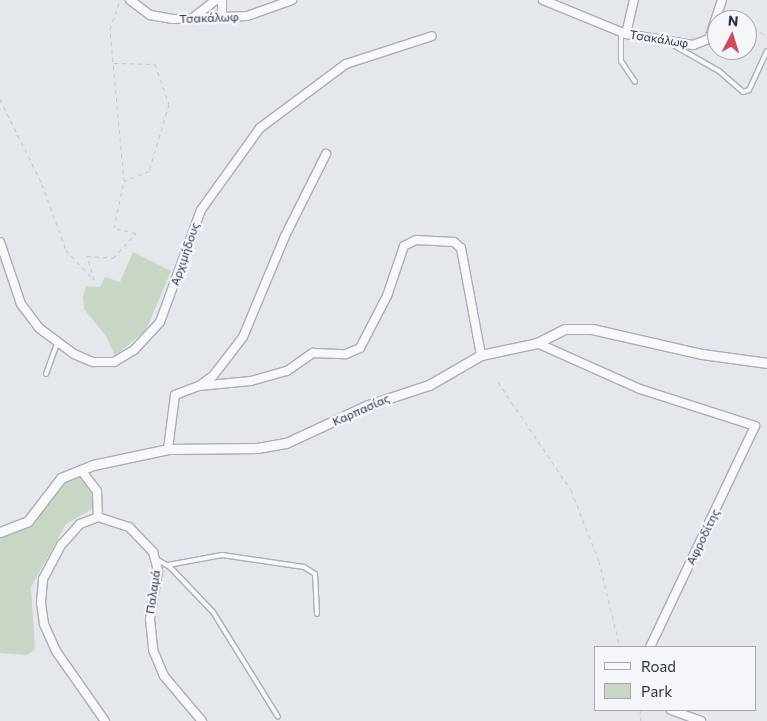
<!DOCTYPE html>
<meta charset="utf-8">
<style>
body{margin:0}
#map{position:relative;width:767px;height:721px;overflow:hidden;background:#e4e7ec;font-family:Commissioner,sans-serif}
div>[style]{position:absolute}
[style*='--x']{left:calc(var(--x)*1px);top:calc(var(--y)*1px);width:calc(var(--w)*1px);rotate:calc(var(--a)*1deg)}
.green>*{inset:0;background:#c9d6c5}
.path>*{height:1px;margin-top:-0.5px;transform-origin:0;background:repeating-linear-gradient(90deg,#c2c5cb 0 4px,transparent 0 8px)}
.roads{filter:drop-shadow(1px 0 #a9aeb7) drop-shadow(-1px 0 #a9aeb7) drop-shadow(0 1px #a9aeb7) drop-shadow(0 -1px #a9aeb7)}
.service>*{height:4px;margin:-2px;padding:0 2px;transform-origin:2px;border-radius:2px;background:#f7f8fa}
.minor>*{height:8px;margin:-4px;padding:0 4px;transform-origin:4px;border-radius:4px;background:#f7f8fa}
.tertiary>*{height:9px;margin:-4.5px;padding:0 4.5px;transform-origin:4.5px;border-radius:4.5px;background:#f7f8fa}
span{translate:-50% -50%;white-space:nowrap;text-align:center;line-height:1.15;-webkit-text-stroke:4.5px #f4f6f9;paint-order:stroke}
.street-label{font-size:12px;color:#2b3445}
.legend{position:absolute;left:594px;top:646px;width:162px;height:65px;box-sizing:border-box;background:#f4f6f9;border:1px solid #a4a8b1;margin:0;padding:6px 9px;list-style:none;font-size:15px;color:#2b3445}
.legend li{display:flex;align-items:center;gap:10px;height:25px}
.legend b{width:25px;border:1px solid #a4a8b1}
.north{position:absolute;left:707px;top:10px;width:50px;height:50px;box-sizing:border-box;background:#f4f6f9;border:1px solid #a4a8b1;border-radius:50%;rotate:5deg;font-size:14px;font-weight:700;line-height:20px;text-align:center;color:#2b3445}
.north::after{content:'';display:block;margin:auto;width:18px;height:22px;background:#d1495b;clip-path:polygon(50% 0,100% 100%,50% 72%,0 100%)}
</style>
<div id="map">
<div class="green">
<i style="clip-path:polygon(133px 252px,171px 271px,146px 330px,115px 356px,106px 336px,84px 309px,83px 297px,86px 286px,100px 287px,105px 277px,120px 282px)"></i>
<i style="clip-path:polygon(80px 474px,90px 486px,94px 508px,66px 524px,31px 587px,35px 650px,27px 655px,0 653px,0 535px,23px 527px,59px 483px)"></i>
</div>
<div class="path">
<i style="--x:725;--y:12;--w:13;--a:39"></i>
<i style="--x:747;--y:23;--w:24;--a:33"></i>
<i style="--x:114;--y:63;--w:41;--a:1.4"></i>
<i style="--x:155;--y:64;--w:42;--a:70.7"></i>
<i style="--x:169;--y:104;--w:70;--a:106.6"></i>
<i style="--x:149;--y:171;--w:27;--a:158"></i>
<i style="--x:0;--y:99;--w:95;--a:63.7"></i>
<i style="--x:42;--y:184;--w:70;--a:70"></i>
<i style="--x:66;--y:250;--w:41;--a:47"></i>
<i style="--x:94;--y:280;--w:25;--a:-106"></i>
<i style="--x:87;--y:256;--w:26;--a:4"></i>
<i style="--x:113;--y:258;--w:34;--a:-47"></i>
<i style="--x:136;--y:233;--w:23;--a:-167"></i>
<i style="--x:114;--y:228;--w:48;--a:-78"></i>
<i style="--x:124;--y:181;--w:153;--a:-95.3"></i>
<i style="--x:110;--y:29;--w:31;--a:-71"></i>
<i style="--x:498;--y:382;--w:130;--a:55.9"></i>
<i style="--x:571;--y:490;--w:76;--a:68.5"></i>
<i style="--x:599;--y:561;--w:89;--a:76.3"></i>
<i style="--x:640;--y:710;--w:11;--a:85"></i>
</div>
<div class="roads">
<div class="service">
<i style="--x:621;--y:32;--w:29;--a:90"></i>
<i style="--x:621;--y:61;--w:25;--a:56"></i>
<i style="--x:668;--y:42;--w:59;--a:29.6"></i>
<i style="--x:719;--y:71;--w:32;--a:41"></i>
<i style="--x:743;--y:92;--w:6;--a:-18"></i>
<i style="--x:749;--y:90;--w:43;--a:-65.2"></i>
<i style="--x:46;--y:374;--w:33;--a:-70"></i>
<i style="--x:156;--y:559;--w:16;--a:30"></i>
<i style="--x:170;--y:567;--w:62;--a:46.3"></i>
<i style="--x:213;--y:612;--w:123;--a:58.2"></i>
<i style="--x:168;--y:565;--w:55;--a:-10.5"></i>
<i style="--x:222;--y:555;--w:83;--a:8.3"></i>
<i style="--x:304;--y:567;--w:13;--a:32"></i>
<i style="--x:315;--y:574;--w:40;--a:87.1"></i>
</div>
<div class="minor">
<i style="--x:130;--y:0;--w:25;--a:37"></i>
<i style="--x:150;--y:15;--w:23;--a:10"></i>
<i style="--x:173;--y:19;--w:74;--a:-2.3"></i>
<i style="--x:247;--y:16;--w:48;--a:-19.6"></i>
<i style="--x:543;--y:0;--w:90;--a:22.3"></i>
<i style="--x:626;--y:34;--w:68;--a:9.3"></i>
<i style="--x:693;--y:45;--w:17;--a:-21"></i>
<i style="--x:709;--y:39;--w:41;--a:-71.6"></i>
<i style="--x:222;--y:16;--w:16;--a:-90"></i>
<i style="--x:194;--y:17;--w:28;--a:-38"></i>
<i style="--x:626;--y:34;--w:35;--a:-77"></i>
<i style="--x:0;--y:242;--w:65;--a:71.3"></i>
<i style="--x:21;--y:304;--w:30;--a:53"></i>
<i style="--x:39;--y:328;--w:44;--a:36.6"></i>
<i style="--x:74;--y:354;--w:21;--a:23"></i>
<i style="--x:93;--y:362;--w:21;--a:0"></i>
<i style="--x:114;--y:362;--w:23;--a:-31"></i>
<i style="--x:134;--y:350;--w:38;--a:-47"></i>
<i style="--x:160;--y:322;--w:119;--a:-69.9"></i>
<i style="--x:201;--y:210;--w:101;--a:-54.3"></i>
<i style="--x:260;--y:128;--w:107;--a:-36.7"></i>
<i style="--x:346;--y:64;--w:90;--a:-18"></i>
<i style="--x:537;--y:343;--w:113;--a:24.1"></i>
<i style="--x:640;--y:389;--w:121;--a:17.8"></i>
<i style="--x:755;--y:426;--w:245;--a:115.4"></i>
<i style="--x:199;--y:386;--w:17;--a:-36"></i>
<i style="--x:213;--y:376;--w:49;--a:-52.4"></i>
<i style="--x:243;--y:337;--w:109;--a:-67.4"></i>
<i style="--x:285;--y:236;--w:92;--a:-63.4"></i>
<i style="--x:168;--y:449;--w:54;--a:-82.6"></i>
<i style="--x:175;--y:395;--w:26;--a:-21"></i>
<i style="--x:199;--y:386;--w:52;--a:-5.5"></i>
<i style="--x:251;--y:381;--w:37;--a:-16"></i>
<i style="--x:287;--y:371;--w:32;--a:-35"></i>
<i style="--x:313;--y:353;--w:33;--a:2"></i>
<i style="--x:346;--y:354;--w:15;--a:-23"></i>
<i style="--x:360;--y:348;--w:59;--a:-62.6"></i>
<i style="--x:387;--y:296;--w:53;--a:-71.2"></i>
<i style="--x:404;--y:246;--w:13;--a:-27"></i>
<i style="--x:416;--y:240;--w:38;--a:3"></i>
<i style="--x:454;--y:242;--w:9;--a:41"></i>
<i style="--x:461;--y:248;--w:109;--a:79.4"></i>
<i style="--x:81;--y:470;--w:26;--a:53"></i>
<i style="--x:97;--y:491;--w:26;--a:88"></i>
<i style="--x:671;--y:710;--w:32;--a:20"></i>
<i style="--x:105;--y:721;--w:85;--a:-125"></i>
<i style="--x:56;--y:651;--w:30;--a:-114"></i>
<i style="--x:44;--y:624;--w:21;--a:-98"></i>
<i style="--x:41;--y:603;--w:24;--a:-85"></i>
<i style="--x:43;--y:579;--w:40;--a:-62"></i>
<i style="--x:62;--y:544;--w:27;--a:-48"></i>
<i style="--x:80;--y:524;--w:19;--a:-21"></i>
<i style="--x:98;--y:517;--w:33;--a:18"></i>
<i style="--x:129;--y:527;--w:35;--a:46"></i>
<i style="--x:153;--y:552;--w:20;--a:75"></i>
<i style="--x:158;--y:571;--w:49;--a:99.5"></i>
<i style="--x:150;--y:619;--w:31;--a:84"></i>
<i style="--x:153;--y:650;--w:28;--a:67"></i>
<i style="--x:164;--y:676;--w:59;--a:49.8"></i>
</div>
<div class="tertiary">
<i style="--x:0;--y:532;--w:30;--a:-21"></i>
<i style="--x:28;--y:521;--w:54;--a:-52.5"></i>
<i style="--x:61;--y:478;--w:35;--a:-22"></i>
<i style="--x:93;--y:465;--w:77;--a:-12"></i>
<i style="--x:168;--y:449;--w:89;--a:-0.6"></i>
<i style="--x:257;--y:448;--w:29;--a:-10"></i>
<i style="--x:286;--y:443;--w:90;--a:-24.9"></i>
<i style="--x:368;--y:405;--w:64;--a:-18.2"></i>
<i style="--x:429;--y:385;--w:60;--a:-30"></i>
<i style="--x:481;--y:355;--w:57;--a:-12.1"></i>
<i style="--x:537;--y:343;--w:31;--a:-27"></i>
<i style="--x:565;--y:329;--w:27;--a:0"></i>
<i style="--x:592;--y:329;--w:113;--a:12.8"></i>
<i style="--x:702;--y:354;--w:66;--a:7.9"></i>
</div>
</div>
<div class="street-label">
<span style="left:209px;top:18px;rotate:-2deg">Τσακάλωφ</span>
<span style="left:659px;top:39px;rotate:9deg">Τσακάλωφ</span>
<span style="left:185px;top:254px;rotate:-71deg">Αρχιμήδους</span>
<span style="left:361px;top:410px;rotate:-24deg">Καρπασίας</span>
<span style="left:703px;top:537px;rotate:-64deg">Αφροδίτης</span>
<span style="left:153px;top:592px;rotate:-82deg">Παλαμά</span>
</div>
<ul class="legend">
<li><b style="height:6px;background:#f7f8fa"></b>Road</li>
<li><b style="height:14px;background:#c9d6c5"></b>Park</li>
</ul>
<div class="north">N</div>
</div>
